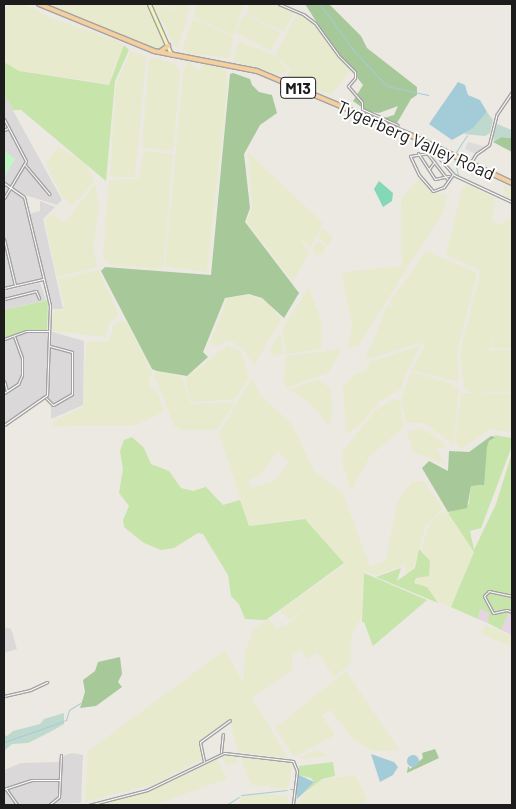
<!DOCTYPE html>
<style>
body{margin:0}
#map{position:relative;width:516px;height:809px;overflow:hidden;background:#ece9e2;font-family:Barlow,sans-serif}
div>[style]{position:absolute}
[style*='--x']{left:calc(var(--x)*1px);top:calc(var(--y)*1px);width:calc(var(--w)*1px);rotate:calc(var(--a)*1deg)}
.residential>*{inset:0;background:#dad8d8}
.industrial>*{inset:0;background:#e5d4e2}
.farmland>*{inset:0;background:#e8eace;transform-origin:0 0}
.round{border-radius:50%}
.grass>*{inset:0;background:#c7e4aa}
.forest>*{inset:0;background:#a7c999}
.wetland>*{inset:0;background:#c0d9ce}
.park>*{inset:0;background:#c0f5c4}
.pitch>*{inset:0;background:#84d7b7}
.parking>*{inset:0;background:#dcdcdc}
.water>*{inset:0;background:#a4ccd8}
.stream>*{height:1px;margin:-0.5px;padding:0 0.5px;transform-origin:0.5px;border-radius:0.5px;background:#a4ccd8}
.roads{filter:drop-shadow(1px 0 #a3a3a3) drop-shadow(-1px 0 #a3a3a3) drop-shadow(0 1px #a3a3a3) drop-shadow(0 -1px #a3a3a3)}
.street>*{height:1px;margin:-0.5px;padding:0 0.5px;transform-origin:0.5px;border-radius:0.5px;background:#fff}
.secondary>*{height:3px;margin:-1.5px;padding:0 1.5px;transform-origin:1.5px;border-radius:1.5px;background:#f1f4b8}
.primary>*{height:4px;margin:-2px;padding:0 2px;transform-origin:2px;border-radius:2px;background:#f5cf9e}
span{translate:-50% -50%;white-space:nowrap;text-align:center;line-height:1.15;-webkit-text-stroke:4px #fff;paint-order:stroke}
.shield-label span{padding:1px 4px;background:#fff;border:1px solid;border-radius:4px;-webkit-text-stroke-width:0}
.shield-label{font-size:16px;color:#1c1c1c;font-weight:700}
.street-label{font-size:18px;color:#1c1c1c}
.frame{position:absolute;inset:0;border:5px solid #1c1c1c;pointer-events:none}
</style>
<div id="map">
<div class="residential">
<i style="clip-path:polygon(4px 94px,62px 200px,57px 205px,22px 194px,28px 214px,40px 211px,40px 201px,55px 207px,43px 219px,63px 309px,49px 309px,43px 279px,4px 288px,4px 177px,15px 159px,4px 151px)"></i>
<i style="clip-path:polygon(40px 283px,46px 300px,4px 310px,4px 291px)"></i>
<i style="clip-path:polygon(26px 331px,49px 331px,84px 341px,83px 405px,51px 419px,51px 405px,45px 398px,4px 425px,4px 339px)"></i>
<i style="clip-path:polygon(4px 627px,11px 629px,17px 649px,4px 653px)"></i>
<i style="clip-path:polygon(72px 753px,83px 755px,81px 803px,4px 805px,4px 770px,21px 763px,63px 762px,63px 756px)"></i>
</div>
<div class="industrial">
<i style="clip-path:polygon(480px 609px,490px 613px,488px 623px,478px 619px)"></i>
<i style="clip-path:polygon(509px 612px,512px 614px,512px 635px,501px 630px)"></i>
</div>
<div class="farmland">
<i style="clip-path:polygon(10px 4px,25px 4px,51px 18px,121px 42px,124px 51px,112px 72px,111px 84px,19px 71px,4px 62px,4px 11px)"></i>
<i style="clip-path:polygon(46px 4px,146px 4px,165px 43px,160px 48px,154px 48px)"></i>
<i style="clip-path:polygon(157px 4px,188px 16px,177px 49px,154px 6px)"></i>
<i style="clip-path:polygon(162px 4px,190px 4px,187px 15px)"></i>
<i style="clip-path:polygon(197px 4px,243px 4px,234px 36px,193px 17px)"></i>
<i style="clip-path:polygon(248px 4px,278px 4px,295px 12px,284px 32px,248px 14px)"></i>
<i style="clip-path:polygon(298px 13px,315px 24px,351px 70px,331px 95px,293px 80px,287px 75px,291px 70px,275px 55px)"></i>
<i style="left:245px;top:14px;width:40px;height:21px;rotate:27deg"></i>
<i style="clip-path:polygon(193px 19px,233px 37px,229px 58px,187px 53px,183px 47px)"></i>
<i style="clip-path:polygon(239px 41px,275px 56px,287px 70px,279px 75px,273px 74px,233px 60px)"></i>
<i style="clip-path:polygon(131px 51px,146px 57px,135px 177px,110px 177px,116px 84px)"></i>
<i style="clip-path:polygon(152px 57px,176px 64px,180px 72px,173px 151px,142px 148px,149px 61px)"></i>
<i style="clip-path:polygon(188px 61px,198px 71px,205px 64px,226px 70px,227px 89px,207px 272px,165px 267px,183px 74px)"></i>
<i style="clip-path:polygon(57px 147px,85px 162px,94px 182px,73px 205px,63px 198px,46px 165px)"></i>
<i style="clip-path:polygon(144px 151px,173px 154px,163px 269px,110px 265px,103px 258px,109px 180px,139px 179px)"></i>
<i style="clip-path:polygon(248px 152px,323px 223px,310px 248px,303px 240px,301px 242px,309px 252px,293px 282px,247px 222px,252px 207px)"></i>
<i style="clip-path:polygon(419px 179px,431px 192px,447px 195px,444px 211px,408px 266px,403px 266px,408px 267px,358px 346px,348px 347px,352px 327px,342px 272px,402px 266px,401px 199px)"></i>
<i style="clip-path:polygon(95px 184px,99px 208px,93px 247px,97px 267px,57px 277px,45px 221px,52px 214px,65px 222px)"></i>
<i style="clip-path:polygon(469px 185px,495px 198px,492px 221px,501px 225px,508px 218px,512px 221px,512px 348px,491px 348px,499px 324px,487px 354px,491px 350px,512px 350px,512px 392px,472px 393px,464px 389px,460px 351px,480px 275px,479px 270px,446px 255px,462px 189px)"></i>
<i style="clip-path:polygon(504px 185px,512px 188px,512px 200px,503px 195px)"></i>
<i style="clip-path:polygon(323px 228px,333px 237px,327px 246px,318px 236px)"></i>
<i class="round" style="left:313px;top:243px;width:12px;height:12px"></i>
<i style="clip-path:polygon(426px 251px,477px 273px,457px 353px,459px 382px,411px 370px,424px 348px,423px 342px,365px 360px,387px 306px,394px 308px,390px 302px)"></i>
<i style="clip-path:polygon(98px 270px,119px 315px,109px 323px,106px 337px,53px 331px,53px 310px,63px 310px,64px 304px,58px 279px)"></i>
<i style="clip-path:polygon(309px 287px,322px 323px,321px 349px,286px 354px,282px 329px)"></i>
<i style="clip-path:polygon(249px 295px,270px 304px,281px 320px,254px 365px,242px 348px,230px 340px,215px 346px,210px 343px,228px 297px)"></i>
<i style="clip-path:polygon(122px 321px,127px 323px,152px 373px,149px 382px,151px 388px,156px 389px,164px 411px,137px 425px,53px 426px,53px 421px,83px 407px,86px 342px,109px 341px,114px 325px)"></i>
<i style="clip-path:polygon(280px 334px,284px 354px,272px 356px,270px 349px)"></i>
<i style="clip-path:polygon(228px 345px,241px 351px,249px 377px,235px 399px,191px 402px,185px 379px)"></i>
<i style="clip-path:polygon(421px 345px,405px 375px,401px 389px,380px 401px,362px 423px,346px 434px,343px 386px,354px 375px,367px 370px,370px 362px)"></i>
<i style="clip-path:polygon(342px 349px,329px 372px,286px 388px,284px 381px,286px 356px)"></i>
<i style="clip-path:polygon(157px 371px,182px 377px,190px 404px,235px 402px,219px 427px,214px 430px,182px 430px,174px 426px,154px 374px)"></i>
<i style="clip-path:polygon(411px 372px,448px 382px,459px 389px,453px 444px,424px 423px,406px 423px,401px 400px)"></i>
<i style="clip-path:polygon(evenodd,252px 378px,261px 396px,291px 423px,314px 471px,343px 493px,370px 567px,386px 560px,397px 503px,411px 482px,423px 481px,443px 508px,425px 527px,414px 567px,405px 574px,406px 564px,378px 575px,364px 571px,361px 619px,352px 632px,350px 664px,334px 678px,318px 652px,308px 659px,301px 649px,292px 655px,292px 670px,252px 698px,288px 758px,238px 752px,230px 721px,200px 742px,203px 759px,154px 784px,85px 802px,88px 751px,225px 650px,243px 682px,246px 650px,253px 630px,269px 619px,276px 628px,287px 625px,307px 607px,289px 620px,280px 611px,320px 582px,320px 587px,321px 582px,345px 564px,305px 518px,249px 526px,219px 433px,252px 378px,278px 451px,289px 462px,274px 481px,251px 488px,249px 480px,260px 475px,278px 451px)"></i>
<i style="clip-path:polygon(317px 379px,330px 388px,333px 410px,329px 426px,310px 403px,289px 390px)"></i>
<i style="clip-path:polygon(461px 393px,512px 394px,512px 432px,490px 429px,461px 449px,455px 442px)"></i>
<i style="clip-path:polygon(394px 399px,399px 400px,404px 427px,370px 456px,351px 491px,342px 463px,343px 451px,375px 411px)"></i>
<i style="clip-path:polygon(422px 428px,444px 443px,445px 448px,436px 448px,446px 464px,413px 452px,407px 432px)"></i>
<i style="clip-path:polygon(446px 511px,474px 552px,451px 607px,438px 602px,424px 586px,414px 582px,429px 570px,430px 561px,421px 549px,428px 528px,433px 519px)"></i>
<i style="clip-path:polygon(485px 625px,512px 636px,512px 647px,481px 634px)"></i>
<i style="clip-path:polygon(346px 671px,399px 750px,374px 751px,353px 740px,331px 710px,322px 715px,335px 735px,294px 757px,275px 728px)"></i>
<i style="clip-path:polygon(316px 750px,329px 756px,300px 759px,300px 757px)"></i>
<i style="clip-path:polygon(215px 756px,227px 779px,153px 805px,93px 805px,150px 789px)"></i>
<i style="clip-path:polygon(221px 756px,236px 756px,239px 762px,227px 766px)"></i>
<i style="clip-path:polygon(240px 756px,289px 763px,292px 767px,288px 789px,251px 785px)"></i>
<i style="clip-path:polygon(355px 775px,367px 800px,362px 805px,295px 805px,320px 780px)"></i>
<i style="clip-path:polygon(254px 793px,287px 796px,288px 805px,241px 805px,240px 797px)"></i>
</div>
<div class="grass">
<i style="clip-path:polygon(124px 45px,129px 50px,115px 81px,106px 181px,21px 110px,13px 110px,4px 94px,4px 62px,19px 71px,109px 85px)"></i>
<i style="clip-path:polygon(48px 300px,47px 330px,26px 330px,4px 339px,4px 310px)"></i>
<i style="clip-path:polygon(494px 435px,512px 438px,512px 446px,481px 528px,470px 531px,474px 550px,496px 504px,512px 453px,512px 615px,509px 612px,501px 630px,488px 623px,489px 613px,480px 609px,478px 619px,451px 607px,474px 552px,448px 513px,469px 504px,471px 486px,481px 486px,487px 447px,489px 441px,496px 437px)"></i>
<i style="clip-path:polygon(132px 437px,144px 448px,151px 464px,169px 471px,181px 488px,193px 491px,206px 487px,223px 505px,240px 500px,249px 526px,305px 519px,344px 563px,266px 620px,245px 619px,239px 604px,231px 596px,228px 575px,203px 534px,198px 533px,174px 548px,161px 550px,144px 543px,124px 527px,123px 520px,129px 506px,119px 493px,123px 469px,120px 451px,124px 440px)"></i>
<i style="clip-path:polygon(419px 549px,430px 561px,429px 576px,416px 578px,414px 583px,427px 587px,438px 603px,376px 577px,401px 568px,397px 581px,415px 568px)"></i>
<i style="clip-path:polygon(364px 573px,427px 600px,373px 646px,364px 622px,362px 622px)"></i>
<i style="clip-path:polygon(evenodd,333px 762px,335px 776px,322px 779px,294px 801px,299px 766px,333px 762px,299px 775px,311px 778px,314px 782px,297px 799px,299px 775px)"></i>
</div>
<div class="forest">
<i style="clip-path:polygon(305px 4px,329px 4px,361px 36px,367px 48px,417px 87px,417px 95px,411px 99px,397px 123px,384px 118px,394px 115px,398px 106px,379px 113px,367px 111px,353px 101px,363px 85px,333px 48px)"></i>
<i style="clip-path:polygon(233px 73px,250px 79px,252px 85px,259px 92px,272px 95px,277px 113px,260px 125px,244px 154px,250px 208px,245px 222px,299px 293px,284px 318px,262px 298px,249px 294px,225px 298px,203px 352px,208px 357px,187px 376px,157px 371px,152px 369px,101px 271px,105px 267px,211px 275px,230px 74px)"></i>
<i style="clip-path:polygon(501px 137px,512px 138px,512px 152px,493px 142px)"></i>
<i style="clip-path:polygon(491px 436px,496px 437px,489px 441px,487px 447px,484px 485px,471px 486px,467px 508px,448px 512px,422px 468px,429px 461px,448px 471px,449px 451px,469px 452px)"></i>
<i style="clip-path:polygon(120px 657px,122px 674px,118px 682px,122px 687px,96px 706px,80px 708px,85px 692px,83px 680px,95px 671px,98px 662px)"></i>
<i style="clip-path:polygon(435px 749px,439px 758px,407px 773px,408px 766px,410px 769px,423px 758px,422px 753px)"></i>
</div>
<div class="wetland">
<i style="clip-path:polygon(487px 112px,493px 120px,490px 133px,485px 136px,464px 134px)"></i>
<i style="clip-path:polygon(497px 124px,512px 130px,512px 138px,501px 137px,494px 141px,493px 135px)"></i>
<i style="clip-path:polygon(64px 713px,64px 724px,52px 731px,28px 743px,12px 744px,4px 751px,4px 735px,7px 736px,13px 731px,40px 724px,44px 719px)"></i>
</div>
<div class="park">
<i style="clip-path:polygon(4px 151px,15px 159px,4px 177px)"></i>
</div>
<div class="pitch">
<i style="clip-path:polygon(379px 181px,393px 193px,392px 201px,383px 207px,374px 189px)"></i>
</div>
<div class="parking">
<i style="clip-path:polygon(468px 142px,483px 146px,486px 152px,473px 153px,465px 149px)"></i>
</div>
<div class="water">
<i style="clip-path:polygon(458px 82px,465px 85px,468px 95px,480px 100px,487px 112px,473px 128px,452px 140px,429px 124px)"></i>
<i style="clip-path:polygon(371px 754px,394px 762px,398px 767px,393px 775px,380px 782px)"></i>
<i class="round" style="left:407px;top:755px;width:12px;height:12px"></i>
<i style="clip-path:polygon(299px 775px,314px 782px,297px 799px,297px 782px)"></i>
</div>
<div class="stream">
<i style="--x:320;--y:4;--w:58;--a:54.1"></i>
<i style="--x:354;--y:51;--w:48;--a:46.7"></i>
<i style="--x:387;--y:86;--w:42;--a:12.4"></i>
<i style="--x:456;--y:152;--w:20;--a:-57"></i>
<i style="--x:454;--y:158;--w:18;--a:77"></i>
<i style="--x:4;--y:742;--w:55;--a:-19.1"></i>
<i style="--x:56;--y:724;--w:11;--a:-22"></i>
<i style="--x:66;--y:720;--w:10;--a:-73"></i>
<i style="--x:69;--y:710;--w:13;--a:-32"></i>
<i style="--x:290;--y:789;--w:2;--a:0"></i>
<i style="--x:241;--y:795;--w:46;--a:-6.2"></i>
<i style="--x:226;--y:805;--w:15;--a:-32"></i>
</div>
<div class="roads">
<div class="street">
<i style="--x:279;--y:4;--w:26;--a:23"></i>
<i style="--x:303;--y:14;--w:15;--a:37"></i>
<i style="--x:315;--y:23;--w:39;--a:54"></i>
<i style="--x:338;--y:55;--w:24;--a:45"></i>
<i style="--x:355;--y:72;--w:6;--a:90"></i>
<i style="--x:355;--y:78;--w:11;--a:131"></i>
<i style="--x:348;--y:86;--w:21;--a:49"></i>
<i style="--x:362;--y:102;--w:7;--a:90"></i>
<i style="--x:362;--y:109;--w:39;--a:24"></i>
<i style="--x:4;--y:119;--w:47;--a:62.4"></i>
<i style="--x:26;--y:161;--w:43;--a:120.7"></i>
<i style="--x:4;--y:130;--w:4;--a:-27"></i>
<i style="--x:418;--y:153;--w:31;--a:57"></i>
<i style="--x:435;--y:179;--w:14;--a:-12"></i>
<i style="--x:427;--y:153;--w:33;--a:52"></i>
<i style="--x:471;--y:162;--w:9;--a:-58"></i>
<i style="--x:476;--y:154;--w:16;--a:-35"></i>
<i style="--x:489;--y:145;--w:32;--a:-76"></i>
<i style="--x:497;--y:114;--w:27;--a:-56"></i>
<i style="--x:25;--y:165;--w:38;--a:50"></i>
<i style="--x:429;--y:169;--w:9;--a:-54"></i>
<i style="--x:453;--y:174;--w:16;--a:125"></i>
<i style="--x:444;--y:187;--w:12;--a:160"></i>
<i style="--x:433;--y:191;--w:21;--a:-131"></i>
<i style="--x:419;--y:175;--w:21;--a:-115"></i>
<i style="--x:410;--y:156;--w:24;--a:-9"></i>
<i style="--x:434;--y:152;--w:30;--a:49"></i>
<i style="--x:454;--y:175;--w:64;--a:25"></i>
<i style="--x:4;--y:183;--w:24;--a:35"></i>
<i style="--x:24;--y:197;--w:111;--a:76.5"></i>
<i style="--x:50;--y:305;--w:90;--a:91.9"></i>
<i style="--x:47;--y:395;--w:52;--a:145.1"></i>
<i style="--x:4;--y:239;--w:47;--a:76.6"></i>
<i style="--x:4;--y:288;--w:40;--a:-13"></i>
<i style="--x:4;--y:299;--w:33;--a:-14"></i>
<i style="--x:36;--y:291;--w:8;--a:67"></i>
<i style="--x:4;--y:339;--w:23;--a:-20"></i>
<i style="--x:26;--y:331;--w:22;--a:0"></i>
<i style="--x:4;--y:381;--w:10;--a:73"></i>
<i style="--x:4;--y:393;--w:17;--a:-33"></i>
<i style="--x:18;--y:384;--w:10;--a:-66"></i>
<i style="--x:22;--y:375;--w:17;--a:-90"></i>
<i style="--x:22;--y:358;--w:23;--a:-110"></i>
<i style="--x:46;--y:398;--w:10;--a:45"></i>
<i style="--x:53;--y:405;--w:22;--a:-30"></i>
<i style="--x:72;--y:394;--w:42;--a:-90"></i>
<i style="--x:72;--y:352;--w:23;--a:-165"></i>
<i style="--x:512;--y:596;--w:24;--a:-168"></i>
<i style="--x:489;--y:591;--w:7;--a:135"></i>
<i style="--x:484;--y:596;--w:19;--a:62"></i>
<i style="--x:493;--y:613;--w:14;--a:-12"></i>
<i style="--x:507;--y:610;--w:5;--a:22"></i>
<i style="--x:4;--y:696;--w:27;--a:-13"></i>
<i style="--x:30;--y:690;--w:19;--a:-25"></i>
<i style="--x:221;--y:752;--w:18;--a:-84"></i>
<i style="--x:204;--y:761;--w:19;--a:-102"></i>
<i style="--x:200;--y:742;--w:37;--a:-36"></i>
<i style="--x:4;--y:789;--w:29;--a:-18"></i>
<i style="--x:32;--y:780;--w:28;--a:0"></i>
<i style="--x:6;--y:789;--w:19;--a:55"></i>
<i style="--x:49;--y:805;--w:13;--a:-39"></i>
<i style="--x:59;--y:797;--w:42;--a:-87.3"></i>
<i style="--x:89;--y:805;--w:60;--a:-14.5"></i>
<i style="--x:147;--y:790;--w:85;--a:-25.7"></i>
<i style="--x:224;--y:753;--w:69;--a:6.6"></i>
<i style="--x:293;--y:761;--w:11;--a:68"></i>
<i style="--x:297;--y:771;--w:34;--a:97"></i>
</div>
<div class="secondary">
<i style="--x:149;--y:4;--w:55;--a:66.3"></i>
</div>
<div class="primary">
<i style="--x:39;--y:4;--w:124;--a:22.2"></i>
<i style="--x:154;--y:51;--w:105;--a:11"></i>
<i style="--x:257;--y:71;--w:166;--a:22.7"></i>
<i style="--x:410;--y:135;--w:113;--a:25.2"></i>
<i style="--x:161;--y:51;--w:9;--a:-36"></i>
</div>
</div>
<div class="shield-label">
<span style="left:298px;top:88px">M13</span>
</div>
<div class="street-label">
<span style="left:416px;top:140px;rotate:24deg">Tygerberg Valley Road</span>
</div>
<div class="frame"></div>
</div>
